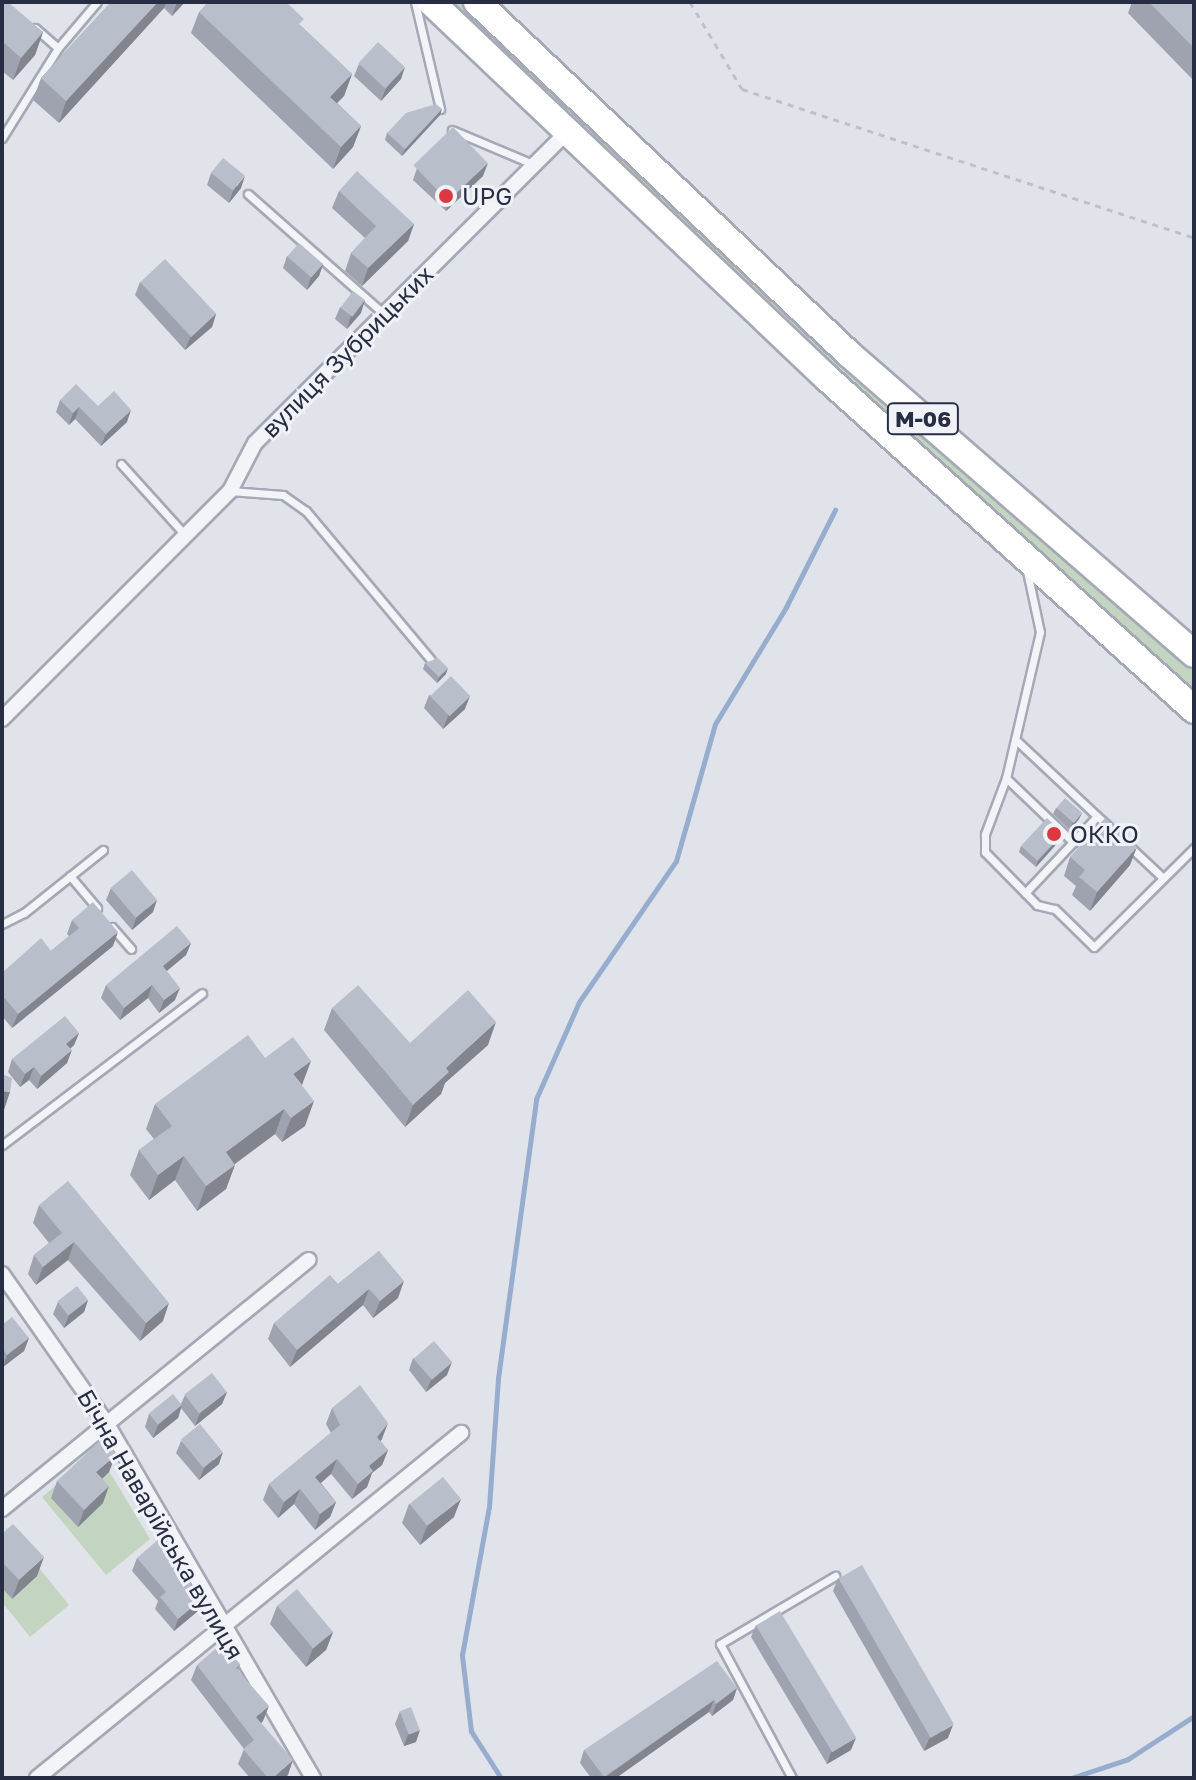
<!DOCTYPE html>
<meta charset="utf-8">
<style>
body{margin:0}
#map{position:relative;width:1196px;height:1780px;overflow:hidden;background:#e0e3ea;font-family:"Golos Text",sans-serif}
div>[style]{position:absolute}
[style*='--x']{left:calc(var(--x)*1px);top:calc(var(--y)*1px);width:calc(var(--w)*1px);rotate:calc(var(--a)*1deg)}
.green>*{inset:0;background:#c3d5c0}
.stream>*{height:5px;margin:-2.5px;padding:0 2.5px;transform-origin:2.5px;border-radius:2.5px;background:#97adce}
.path>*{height:3px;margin-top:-1.5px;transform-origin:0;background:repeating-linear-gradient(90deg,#bec1c9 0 6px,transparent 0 12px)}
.roads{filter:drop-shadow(2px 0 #a5a9b5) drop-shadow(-2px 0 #a5a9b5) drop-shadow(0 2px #a5a9b5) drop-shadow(0 -2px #a5a9b5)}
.lane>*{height:7px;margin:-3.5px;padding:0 3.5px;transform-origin:3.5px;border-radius:3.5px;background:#f3f4f8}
.street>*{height:14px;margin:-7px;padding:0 7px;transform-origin:7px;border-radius:7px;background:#f3f4f8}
.highway>*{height:26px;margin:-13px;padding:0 13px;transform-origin:13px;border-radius:13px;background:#fff}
.wall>*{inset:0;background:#9fa3af}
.shaded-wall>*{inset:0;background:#82858e}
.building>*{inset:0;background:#b9becb;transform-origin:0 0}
.dots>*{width:22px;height:22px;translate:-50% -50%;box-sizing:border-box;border:4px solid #f0f2f8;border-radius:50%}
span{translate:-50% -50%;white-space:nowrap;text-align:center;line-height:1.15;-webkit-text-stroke:6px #f0f2f8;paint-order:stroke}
.shield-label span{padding:2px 6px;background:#f0f2f8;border:2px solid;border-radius:6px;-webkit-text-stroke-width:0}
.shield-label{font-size:22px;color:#272e44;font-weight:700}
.poi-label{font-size:24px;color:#272e44}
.left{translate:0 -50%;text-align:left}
.street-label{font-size:24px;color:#272e44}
.frame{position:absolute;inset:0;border:4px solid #272e44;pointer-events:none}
</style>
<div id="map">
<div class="green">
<i style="clip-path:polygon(447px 2px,462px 2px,978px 480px,1194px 667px,1194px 689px,970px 489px)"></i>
<i style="clip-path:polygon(97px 1451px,150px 1539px,106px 1575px,42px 1497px)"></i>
<i style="clip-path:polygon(6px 1527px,69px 1605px,30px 1637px,2px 1602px)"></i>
</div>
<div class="stream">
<i style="--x:501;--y:1778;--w:56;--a:-122.6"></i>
<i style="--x:471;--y:1731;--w:77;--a:-96.8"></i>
<i style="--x:462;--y:1655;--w:150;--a:-79.7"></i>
<i style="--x:489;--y:1507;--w:129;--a:-86"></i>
<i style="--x:498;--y:1378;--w:282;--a:-82.2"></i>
<i style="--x:536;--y:1099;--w:106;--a:-66.1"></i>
<i style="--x:579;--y:1002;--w:171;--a:-55.5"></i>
<i style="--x:676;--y:861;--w:142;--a:-74.1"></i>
<i style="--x:715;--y:724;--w:137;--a:-58.7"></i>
<i style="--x:786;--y:607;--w:109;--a:-63.2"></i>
<i style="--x:1071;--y:1778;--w:60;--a:-18.4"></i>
<i style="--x:1128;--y:1759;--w:79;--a:-33.1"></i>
</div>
<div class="path">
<i style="--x:690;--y:2;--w:101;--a:59.1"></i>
<i style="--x:742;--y:89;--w:476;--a:18.2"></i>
</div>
<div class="roads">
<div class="lane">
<i style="--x:415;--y:2;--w:110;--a:76.8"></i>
<i style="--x:35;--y:28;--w:30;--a:41"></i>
<i style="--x:452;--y:130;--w:88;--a:22.8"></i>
<i style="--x:2;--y:138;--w:106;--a:-58.1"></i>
<i style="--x:58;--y:48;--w:60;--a:-49.7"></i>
<i style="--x:248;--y:194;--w:181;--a:41.4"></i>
<i style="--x:121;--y:464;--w:97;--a:47.9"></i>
<i style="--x:230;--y:491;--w:53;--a:4.3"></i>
<i style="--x:283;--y:495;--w:28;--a:35"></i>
<i style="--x:306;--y:511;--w:194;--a:50"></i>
<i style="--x:1027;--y:571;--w:62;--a:78"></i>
<i style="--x:1040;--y:632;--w:150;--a:103.1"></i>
<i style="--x:1006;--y:778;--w:93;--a:43.7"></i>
<i style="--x:1073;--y:842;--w:35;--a:-47"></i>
<i style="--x:1097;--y:816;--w:15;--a:42"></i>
<i style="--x:1016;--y:740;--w:111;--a:43.2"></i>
<i style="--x:1006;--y:778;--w:60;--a:110.6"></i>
<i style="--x:985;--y:834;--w:18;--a:90"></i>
<i style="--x:985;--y:852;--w:74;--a:45.5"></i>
<i style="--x:1037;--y:905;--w:18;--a:13"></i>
<i style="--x:1055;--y:909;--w:54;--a:44.3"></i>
<i style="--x:1094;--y:947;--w:141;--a:-44.7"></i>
<i style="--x:1129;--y:846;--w:44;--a:43.2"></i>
<i style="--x:70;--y:876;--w:42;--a:49.8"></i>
<i style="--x:1025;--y:893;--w:70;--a:-46.7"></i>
<i style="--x:2;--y:924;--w:25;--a:-27"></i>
<i style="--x:24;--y:913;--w:101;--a:-38.6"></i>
<i style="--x:112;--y:927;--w:29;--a:49"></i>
<i style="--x:2;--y:1145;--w:251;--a:-37.2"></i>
<i style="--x:792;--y:1778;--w:152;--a:-118.2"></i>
<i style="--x:720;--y:1644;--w:134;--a:-30.6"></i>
</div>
<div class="street">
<i style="--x:2;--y:719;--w:322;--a:-45"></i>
<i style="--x:230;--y:491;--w:54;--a:-62.5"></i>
<i style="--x:255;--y:443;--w:445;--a:-44.9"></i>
<i style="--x:2;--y:1274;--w:183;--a:55"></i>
<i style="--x:107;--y:1424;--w:410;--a:59.8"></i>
<i style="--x:2;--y:1509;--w:395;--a:-39.1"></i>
<i style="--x:37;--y:1778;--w:547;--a:-39.13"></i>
</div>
<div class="highway">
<i style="--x:431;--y:2;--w:546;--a:43.52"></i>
<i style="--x:827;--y:378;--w:495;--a:42.1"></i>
<i style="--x:477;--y:2;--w:512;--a:43.42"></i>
<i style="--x:849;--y:354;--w:457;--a:41"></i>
</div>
</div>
<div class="wall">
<i style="clip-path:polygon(2px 2px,43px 32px,35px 55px,13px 80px,2px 71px)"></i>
<i style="clip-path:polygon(111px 2px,185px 2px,172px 16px,164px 8px,59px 123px,33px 100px,41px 78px)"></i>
<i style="clip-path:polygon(1132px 2px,1194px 2px,1194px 81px,1128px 13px)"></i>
<i style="clip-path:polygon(199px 12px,301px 26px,352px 74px,344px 96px,337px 103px,361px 126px,353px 147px,333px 169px,191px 33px)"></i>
<i style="clip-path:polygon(359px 64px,401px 79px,381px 101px,354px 76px)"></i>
<i style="clip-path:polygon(442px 109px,440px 115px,402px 156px,385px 140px,387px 133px)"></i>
<i style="clip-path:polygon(417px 168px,483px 176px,446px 211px,413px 180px)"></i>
<i style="clip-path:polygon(211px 173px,241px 188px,229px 203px,207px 185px)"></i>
<i style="clip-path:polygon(339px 191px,414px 224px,408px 241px,362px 286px,345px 271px,351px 253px,365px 238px,332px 208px)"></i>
<i style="clip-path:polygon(287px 256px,323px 264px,319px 276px,307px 290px,283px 268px)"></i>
<i style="clip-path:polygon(140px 282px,216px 314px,212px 327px,185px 350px,135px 295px)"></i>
<i style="clip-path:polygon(340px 307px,361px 313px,347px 329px,335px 319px)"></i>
<i style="clip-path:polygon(60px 400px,98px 406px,127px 422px,101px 446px,75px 419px,69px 425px,56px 412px)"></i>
<i style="clip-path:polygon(425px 663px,446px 674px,437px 683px,423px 669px)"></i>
<i style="clip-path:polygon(429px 695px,465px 709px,443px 729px,424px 708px)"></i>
<i style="clip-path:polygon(1056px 808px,1082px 813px,1079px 819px,1070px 830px,1053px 814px)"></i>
<i style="clip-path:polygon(1063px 833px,1061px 839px,1036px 867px,1019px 852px,1021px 846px)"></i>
<i style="clip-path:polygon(1070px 857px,1130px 865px,1090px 911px,1072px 895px,1076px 886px,1064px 876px)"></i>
<i style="clip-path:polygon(111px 888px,153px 912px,132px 930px,106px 900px)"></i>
<i style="clip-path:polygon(72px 920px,113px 946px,12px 1028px,2px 1016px,2px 973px,51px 951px,69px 936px,67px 934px)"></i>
<i style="clip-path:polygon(191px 943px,186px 955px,167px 971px,175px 1000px,159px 1013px,148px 998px,120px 1020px,101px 998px,106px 985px)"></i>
<i style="clip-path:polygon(332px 1008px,410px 1043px,488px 1045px,445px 1083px,441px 1094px,405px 1127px,324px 1030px)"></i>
<i style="clip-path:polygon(79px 1033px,74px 1045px,70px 1049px,67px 1063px,37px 1089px,29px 1080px,20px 1087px,8px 1072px,12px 1059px)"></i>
<i style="clip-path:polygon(265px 1058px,302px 1085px,305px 1126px,282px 1142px,275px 1134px,235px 1164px,226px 1189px,197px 1211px,175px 1180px,149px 1200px,130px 1175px,139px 1150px,154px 1139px,146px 1129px,155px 1104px)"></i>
<i style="clip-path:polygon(39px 1205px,163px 1321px,140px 1341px,68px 1260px,36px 1285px,28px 1274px,34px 1255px,49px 1243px,33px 1223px)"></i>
<i style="clip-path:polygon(379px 1251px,398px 1298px,373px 1318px,363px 1305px,290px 1367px,268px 1339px,274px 1323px,338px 1284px)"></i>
<i style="clip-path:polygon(88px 1300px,84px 1312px,64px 1328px,53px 1314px,58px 1302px)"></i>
<i style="clip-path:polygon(2px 1325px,29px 1338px,24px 1351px,3px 1367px)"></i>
<i style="clip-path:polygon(413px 1358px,447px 1375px,426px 1392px,409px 1370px)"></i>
<i style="clip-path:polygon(227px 1392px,222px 1404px,195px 1426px,181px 1408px,178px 1418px,153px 1438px,145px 1427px,149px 1414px,181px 1404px,185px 1395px)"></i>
<i style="clip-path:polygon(332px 1408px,382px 1439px,380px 1441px,388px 1450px,382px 1465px,372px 1473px,367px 1487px,352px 1499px,331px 1474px,321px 1483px,336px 1502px,330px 1517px,315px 1530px,294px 1504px,278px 1518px,263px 1500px,269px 1484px,331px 1433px,326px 1424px)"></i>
<i style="clip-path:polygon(181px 1441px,219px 1464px,199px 1480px,176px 1453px)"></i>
<i style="clip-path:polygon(109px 1472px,102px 1479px,103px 1503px,78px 1527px,51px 1498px,57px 1481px)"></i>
<i style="clip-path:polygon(409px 1504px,454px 1517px,420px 1545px,402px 1523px)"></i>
<i style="clip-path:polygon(2px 1534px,37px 1576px,12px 1599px,2px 1588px)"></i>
<i style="clip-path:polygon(137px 1558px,176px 1568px,198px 1611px,174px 1631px,155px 1609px,158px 1601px,132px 1571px)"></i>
<i style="clip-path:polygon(838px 1578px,948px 1738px,924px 1751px,833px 1591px)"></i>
<i style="clip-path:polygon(277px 1606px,333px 1632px,326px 1650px,306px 1667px,270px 1624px)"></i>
<i style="clip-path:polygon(756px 1625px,851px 1750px,827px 1764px,751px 1637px)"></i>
<i style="clip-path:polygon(240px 1664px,238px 1670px,263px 1721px,261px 1723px,288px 1775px,284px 1778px,250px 1778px,238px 1764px,244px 1749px,191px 1680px,197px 1665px)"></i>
<i style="clip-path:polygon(737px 1688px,733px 1700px,712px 1716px,709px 1712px,616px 1778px,591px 1778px,580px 1763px,584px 1750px)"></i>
<i style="clip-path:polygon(400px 1711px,416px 1742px,404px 1746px,395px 1724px)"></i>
</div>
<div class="shaded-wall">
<i style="clip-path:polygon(158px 2px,166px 2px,164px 8px,59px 123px,66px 101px)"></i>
<i style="clip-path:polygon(177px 2px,185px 2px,172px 16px)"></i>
<i style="clip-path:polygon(43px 32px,35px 55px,13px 80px,21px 58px)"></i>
<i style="clip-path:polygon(405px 67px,401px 79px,381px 101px,386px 88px)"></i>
<i style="clip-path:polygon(352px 74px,344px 96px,322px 118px,330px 97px)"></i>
<i style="clip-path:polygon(442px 109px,440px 115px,402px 156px,405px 149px)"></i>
<i style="clip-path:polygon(361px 126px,353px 147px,333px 169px,341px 147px)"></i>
<i style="clip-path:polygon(488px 163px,483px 176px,446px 211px,450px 199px)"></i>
<i style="clip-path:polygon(245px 176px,241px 188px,229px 203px,233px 191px)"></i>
<i style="clip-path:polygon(414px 224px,408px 241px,362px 286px,368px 268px)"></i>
<i style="clip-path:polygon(323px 264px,319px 276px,307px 290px,311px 277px)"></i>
<i style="clip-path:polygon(365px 300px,361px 313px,347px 329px,351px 316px)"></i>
<i style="clip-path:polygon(216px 314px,212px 327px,185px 350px,190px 338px)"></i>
<i style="clip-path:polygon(79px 407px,75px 419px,69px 425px,73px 413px)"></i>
<i style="clip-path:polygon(131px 410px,127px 422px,101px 446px,106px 434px)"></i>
<i style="clip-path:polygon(448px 668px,446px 674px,437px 683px,439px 677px)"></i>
<i style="clip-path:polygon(470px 696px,465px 709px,443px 729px,448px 716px)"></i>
<i style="clip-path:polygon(1082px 813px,1079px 819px,1070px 830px,1072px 824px)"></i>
<i style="clip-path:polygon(1063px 833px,1061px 839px,1036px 867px,1038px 861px)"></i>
<i style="clip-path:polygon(1137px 847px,1130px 865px,1090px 911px,1097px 892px)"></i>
<i style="clip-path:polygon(157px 900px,153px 912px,132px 930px,136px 918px)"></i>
<i style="clip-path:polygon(118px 932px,113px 946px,12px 1028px,18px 1014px)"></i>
<i style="clip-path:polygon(191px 943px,186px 955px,158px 978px,163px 966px)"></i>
<i style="clip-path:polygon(152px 985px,148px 998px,120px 1020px,124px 1008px)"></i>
<i style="clip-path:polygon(180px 988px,175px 1000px,159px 1013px,164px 1000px)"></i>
<i style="clip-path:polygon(496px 1022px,488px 1045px,445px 1083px,441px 1094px,405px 1127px,413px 1105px,446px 1068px)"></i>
<i style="clip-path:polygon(79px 1033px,74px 1045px,62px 1056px,66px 1044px)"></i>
<i style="clip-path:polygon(72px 1050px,67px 1063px,37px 1089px,41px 1076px)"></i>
<i style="clip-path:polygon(311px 1061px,302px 1085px,293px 1074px)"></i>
<i style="clip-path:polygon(34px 1067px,29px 1080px,20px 1087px,25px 1074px)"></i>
<i style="clip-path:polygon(2px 1091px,10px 1092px,4px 1110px,2px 1110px)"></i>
<i style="clip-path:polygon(314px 1101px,305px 1126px,282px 1142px,291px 1118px)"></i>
<i style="clip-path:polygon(284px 1109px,275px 1134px,217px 1177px,226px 1152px)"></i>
<i style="clip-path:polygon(184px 1156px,175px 1180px,149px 1200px,158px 1175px)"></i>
<i style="clip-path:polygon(235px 1165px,226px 1189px,197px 1211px,206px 1186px)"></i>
<i style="clip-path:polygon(74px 1242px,68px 1260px,36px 1285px,43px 1267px)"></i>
<i style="clip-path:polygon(404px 1281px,398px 1298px,373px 1318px,380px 1301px)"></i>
<i style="clip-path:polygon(369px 1289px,363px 1305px,290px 1367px,297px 1350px)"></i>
<i style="clip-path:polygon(88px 1300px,84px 1312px,64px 1328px,69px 1315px)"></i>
<i style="clip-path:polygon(169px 1303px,163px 1321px,140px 1341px,146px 1323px)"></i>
<i style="clip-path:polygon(29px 1338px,24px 1351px,3px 1367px,7px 1355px)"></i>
<i style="clip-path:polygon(452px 1362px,447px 1375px,426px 1392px,431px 1380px)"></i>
<i style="clip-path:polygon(227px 1392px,222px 1404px,195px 1426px,200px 1413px)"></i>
<i style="clip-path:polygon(182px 1405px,178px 1418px,153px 1438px,158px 1425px)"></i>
<i style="clip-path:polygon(388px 1423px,382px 1439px,371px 1452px,377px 1437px)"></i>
<i style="clip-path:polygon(388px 1450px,382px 1465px,372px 1473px,367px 1487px,352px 1499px,358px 1484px,369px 1466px)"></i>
<i style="clip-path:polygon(223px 1452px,219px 1464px,199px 1480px,204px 1468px)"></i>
<i style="clip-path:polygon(116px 1455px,109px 1472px,90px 1490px,96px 1472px)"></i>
<i style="clip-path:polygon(337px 1459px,331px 1474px,310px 1492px,315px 1477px)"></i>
<i style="clip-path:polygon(109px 1486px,103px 1503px,78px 1527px,84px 1510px)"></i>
<i style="clip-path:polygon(300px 1489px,294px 1504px,278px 1518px,284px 1502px)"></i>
<i style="clip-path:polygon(461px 1499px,454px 1517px,420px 1545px,427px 1526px)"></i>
<i style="clip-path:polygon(336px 1502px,330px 1517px,315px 1530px,320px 1514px)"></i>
<i style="clip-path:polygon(44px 1557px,37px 1576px,12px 1599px,19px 1580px)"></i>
<i style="clip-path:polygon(202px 1599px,198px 1611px,174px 1631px,178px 1619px)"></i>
<i style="clip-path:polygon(333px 1632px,326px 1650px,306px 1667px,313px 1648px)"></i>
<i style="clip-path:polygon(737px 1688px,733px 1700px,712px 1716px,716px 1704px)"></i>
<i style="clip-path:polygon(714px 1700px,709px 1712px,616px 1778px,604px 1778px)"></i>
<i style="clip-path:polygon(269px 1706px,263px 1721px,251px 1732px,256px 1717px)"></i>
<i style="clip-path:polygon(953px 1725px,948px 1738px,924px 1751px,929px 1739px)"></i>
<i style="clip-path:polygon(420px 1730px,416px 1742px,404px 1746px,408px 1734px)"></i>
<i style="clip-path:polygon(856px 1738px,851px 1750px,827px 1764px,831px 1752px)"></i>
<i style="clip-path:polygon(293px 1760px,288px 1775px,284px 1778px,273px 1778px)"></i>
</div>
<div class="building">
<i style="clip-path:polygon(2px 2px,8px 2px,43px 32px,21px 58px,2px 41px)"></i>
<i style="clip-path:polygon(111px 2px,158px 2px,66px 101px,41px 78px)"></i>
<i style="clip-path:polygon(208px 2px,286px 2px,304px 19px,299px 24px,352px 74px,330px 97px,361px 126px,341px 147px,199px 12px)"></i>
<i style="clip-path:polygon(1149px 2px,1194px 2px,1194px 48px)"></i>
<i style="left:378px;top:42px;width:37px;height:29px;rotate:43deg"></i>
<i style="clip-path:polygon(436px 104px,442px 109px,405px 149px,387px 133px,406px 113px)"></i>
<i style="left:453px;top:127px;width:50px;height:55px;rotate:46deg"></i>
<i style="left:223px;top:158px;width:28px;height:19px;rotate:39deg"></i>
<i style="clip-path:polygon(357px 171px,414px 224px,368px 268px,351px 253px,376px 226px,339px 191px)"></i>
<i style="left:299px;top:243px;width:32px;height:18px;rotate:41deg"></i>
<i style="left:165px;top:259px;width:75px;height:34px;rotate:47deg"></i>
<i style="left:353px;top:291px;width:15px;height:21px;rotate:37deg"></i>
<i style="clip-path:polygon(76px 384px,98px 406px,114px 391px,131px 410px,106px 434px,79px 407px,73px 413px,60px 400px)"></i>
<i style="clip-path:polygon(438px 658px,448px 668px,439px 677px,425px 663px)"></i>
<i style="left:451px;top:676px;width:28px;height:29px;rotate:46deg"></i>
<i style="left:1065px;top:798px;width:23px;height:13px;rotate:41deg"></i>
<i style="left:1047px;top:818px;width:22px;height:38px;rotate:43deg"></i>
<i style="clip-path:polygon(1105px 818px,1137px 847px,1097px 892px,1079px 877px,1085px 870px,1070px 857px)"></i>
<i style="left:132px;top:870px;width:39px;height:28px;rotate:50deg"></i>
<i style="clip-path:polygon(93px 902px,118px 932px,18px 1014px,2px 995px,2px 973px,41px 938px,51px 951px,79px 928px,72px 920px)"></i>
<i style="clip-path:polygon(177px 926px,191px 943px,163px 966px,180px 988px,164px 1000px,152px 985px,124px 1008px,106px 985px)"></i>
<i style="clip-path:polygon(358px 985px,410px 1043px,468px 990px,496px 1022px,446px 1068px,449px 1072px,413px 1105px,332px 1008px)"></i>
<i style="clip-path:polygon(65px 1016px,79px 1033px,66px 1044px,72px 1050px,41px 1076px,34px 1067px,25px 1074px,12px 1059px)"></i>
<i style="clip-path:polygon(248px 1035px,265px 1058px,293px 1037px,311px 1061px,293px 1074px,314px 1101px,291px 1118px,284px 1109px,226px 1152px,235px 1165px,206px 1186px,184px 1156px,158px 1175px,139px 1150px,172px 1126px,155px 1104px)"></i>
<i style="clip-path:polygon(2px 1074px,12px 1078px,10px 1092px,2px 1091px)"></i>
<i style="clip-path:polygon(68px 1181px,169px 1303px,146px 1323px,74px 1242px,43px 1267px,34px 1255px,62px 1233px,39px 1205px)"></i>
<i style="clip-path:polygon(379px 1251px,404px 1281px,380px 1301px,369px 1289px,297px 1350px,274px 1323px,330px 1275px,338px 1284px)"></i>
<i style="left:77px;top:1286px;width:18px;height:25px;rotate:52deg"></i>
<i style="clip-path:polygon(12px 1317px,29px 1338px,7px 1355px,2px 1348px,2px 1325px)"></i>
<i style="left:434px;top:1341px;width:28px;height:27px;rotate:49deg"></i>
<i style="left:212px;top:1373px;width:24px;height:35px;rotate:52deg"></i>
<i style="clip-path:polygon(360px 1385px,388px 1423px,377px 1437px,388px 1450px,369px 1466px,373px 1471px,358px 1484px,337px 1459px,315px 1477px,336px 1502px,320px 1514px,300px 1489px,284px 1502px,269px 1484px,340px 1425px,332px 1408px)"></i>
<i style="left:173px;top:1394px;width:14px;height:31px;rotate:51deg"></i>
<i style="left:200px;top:1424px;width:36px;height:25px;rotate:51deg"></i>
<i style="clip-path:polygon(105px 1436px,116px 1455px,96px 1472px,109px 1486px,84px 1510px,57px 1481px)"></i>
<i style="left:443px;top:1477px;width:28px;height:43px;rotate:51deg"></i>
<i style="clip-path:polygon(13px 1524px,44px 1557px,19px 1580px,2px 1562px,2px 1534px)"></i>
<i style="clip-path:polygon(160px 1538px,179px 1560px,174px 1565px,202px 1599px,178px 1619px,160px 1597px,166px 1592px,137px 1558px)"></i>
<i style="left:862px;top:1565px;width:184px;height:27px;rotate:60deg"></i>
<i style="left:297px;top:1589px;width:56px;height:26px;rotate:50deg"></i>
<i style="left:780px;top:1611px;width:148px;height:28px;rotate:59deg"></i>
<i style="clip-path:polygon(222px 1643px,240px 1664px,236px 1668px,269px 1706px,256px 1717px,293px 1760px,273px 1778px,268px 1778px,243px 1749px,254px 1740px,197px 1665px)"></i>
<i style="clip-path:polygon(717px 1661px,737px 1688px,716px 1704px,714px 1700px,604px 1777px,584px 1750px)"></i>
<i style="left:411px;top:1707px;width:25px;height:12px;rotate:69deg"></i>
</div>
<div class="dots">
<i style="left:446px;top:196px;background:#dc3842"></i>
<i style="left:1054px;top:834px;background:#dc3842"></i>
</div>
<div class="shield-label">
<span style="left:923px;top:419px">М-06</span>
</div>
<div class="poi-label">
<span class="left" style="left:462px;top:196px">UPG</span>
<span class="left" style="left:1070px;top:834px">ОККО</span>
</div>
<div class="street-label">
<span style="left:347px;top:351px;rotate:-45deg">вулиця Зубрицьких</span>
<span style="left:161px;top:1524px;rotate:60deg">Бічна Наварійська вулиця</span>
</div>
<div class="frame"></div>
</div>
